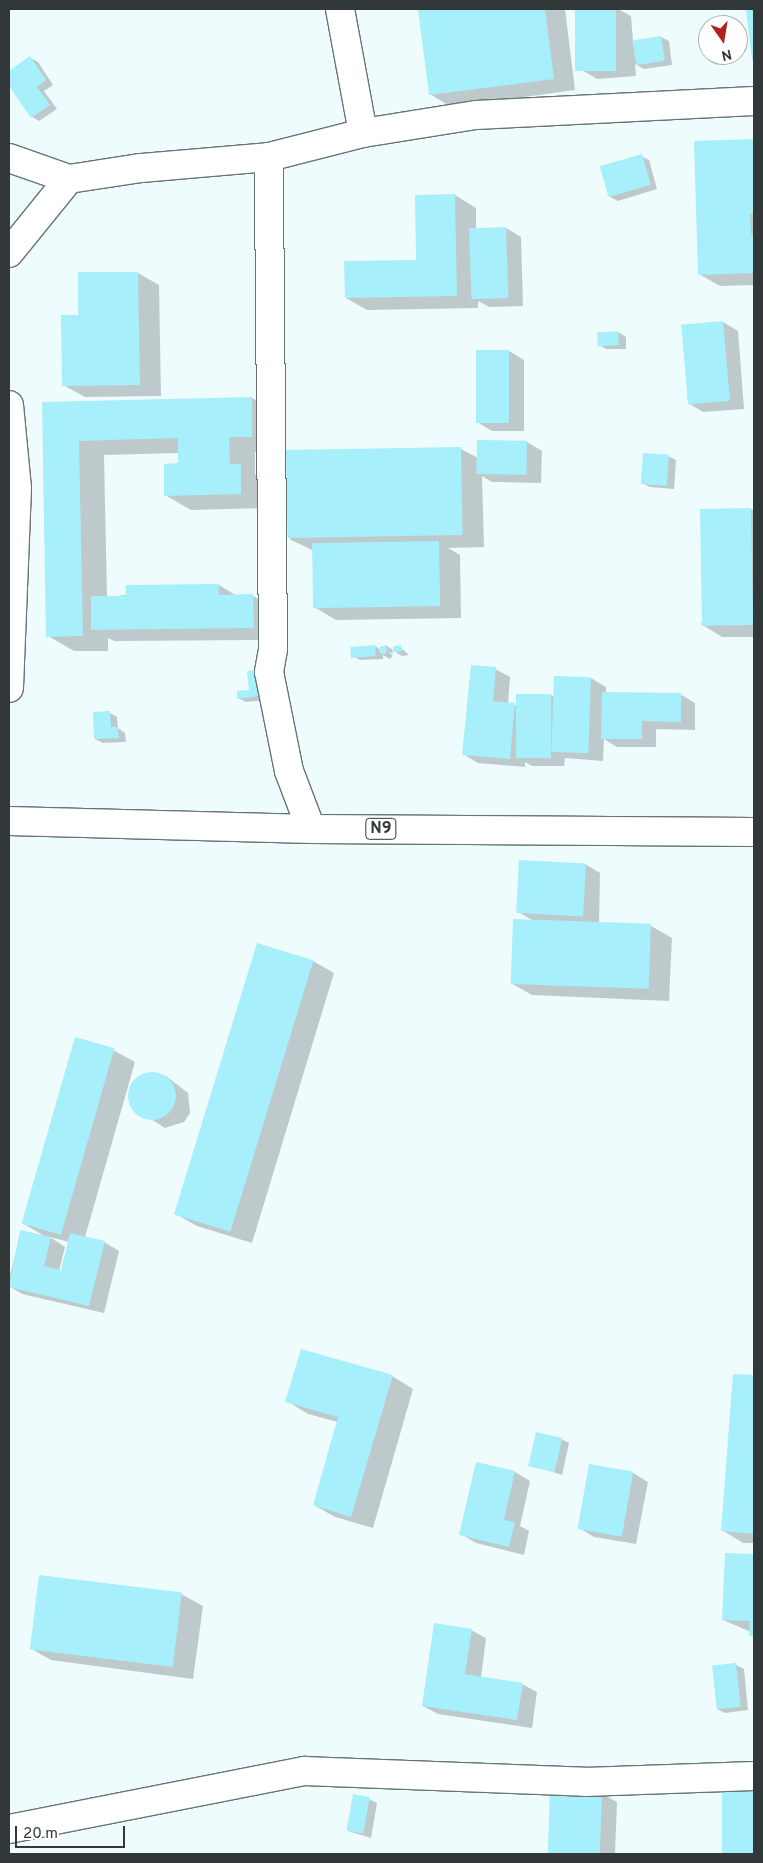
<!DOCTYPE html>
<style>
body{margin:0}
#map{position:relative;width:763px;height:1863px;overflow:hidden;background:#eefcfe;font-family:Overpass,sans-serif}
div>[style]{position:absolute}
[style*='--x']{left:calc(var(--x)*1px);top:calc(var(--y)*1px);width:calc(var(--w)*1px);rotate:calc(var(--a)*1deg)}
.shadow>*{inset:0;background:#0003;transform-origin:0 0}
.building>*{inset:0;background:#a7effa;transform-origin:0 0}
.round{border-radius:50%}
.roads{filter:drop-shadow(1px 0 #677476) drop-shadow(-1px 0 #677476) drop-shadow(0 1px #677476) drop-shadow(0 -1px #677476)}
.street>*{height:28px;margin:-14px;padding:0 14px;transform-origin:14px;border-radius:14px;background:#fff}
.highway>*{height:28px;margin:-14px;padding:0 14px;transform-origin:14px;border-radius:14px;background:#fff}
span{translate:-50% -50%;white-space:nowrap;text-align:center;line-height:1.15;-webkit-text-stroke:4px #fff;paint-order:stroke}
.shield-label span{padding:1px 4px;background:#fff;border:1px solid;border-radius:4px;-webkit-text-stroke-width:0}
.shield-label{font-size:16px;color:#323839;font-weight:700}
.frame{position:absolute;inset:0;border:10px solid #323839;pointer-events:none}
.north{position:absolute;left:698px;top:15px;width:50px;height:50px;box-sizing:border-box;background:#fff;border:1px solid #adafb0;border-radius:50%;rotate:167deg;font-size:14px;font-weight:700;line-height:20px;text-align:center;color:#323839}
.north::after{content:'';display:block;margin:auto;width:18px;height:22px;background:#b0201c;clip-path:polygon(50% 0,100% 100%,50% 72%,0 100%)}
.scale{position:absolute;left:15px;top:1826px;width:110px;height:22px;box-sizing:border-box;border:2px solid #323839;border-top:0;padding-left:6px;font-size:15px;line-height:18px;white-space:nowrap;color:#323839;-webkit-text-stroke:4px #fff;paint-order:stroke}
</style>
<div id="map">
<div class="shadow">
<i style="clip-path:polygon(419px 9px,565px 9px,575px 90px,451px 107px,430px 94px)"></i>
<i style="clip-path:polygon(618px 9px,631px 16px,633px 41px,661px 37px,669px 41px,672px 65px,644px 69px,635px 64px,636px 76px,597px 79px,582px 70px,577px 10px)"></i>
<i style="clip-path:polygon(747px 9px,754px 9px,754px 60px,753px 60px)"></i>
<i style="clip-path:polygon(30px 58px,38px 62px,53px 85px,44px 91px,57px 109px,39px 121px,32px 117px,9px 83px,9px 72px)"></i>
<i style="clip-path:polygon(754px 140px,754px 285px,720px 286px,699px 274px,696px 142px)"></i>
<i style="clip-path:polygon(641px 156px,649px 160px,657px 189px,618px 201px,610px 197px)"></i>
<i style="clip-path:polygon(455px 195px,476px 208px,476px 229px,506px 228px,521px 237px,523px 306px,489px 307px,478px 301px,478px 308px,367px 310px,346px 298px,417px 261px)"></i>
<i style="clip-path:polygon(79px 273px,138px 273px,159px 285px,161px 396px,85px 397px,63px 385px,80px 316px)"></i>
<i style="clip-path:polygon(723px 322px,738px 331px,744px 409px,703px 412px,688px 403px,683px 325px)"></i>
<i style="clip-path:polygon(618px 332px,626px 337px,626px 349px,606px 349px,599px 345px)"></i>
<i style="clip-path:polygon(509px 351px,524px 360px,524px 431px,492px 431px,477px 422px)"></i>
<i style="clip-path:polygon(252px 398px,278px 413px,278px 451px,255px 452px,255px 474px,266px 480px,267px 508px,191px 510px,165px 495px,180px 464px,179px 453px,104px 455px,107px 597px,219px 585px,237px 596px,253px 596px,274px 608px,275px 640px,114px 641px,108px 638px,108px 651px,74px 651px,48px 636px,43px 403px)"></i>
<i style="clip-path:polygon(527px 442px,542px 451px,541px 483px,492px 482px,482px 476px,484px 547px,448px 548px,460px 555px,461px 618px,336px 620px,314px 607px,314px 551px,289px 539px,461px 449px,478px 458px)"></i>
<i style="clip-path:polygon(668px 456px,676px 460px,674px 489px,650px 487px,642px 483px)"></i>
<i style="clip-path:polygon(751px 509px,754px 511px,754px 637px,722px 637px,701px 624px)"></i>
<i style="clip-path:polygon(385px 645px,395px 651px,400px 647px,409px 655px,402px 656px,392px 650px,393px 654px,388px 651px,393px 656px,390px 659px,383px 655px,383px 659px,360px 660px,352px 656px,375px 646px,382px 651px)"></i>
<i style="clip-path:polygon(495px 669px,510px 677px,508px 704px,517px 706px,551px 695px,555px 698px,556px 677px,591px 678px,606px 687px,606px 693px,680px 694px,695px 703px,695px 730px,656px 729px,656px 747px,617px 747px,604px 739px,603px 761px,565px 758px,564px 766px,532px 766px,525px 762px,525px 767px,478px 763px,463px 754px)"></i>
<i style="clip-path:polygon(248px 672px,267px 700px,246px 702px,238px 698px,250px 691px)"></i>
<i style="clip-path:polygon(110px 713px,117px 717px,118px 728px,125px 733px,126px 742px,103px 743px,95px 739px)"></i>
<i style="clip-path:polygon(585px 864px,600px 873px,599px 924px,651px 926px,672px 938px,669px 1001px,532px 995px,511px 983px,534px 921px,518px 912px)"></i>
<i style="clip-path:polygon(313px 961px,334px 973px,252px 1243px,197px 1226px,176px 1214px)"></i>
<i style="clip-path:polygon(evenodd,113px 1050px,135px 1062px,85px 1237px,104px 1242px,119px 1251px,104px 1313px,22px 1294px,9px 1286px,9px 1280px,21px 1231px,46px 1237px,24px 1224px,113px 1050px,50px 1237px,69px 1242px,62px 1272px,59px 1271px,65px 1247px,50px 1237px)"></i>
<i style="clip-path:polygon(146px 1073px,166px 1076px,188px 1093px,190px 1113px,184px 1122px,165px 1128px,132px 1107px,130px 1087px)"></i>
<i style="clip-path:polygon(735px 1375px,754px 1376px,754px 1543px,743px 1543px,722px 1530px)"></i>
<i style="clip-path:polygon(392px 1376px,413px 1389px,373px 1528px,335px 1517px,314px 1505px,338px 1422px,308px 1414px,287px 1401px)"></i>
<i style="clip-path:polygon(561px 1439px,569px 1443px,562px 1475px,531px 1465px)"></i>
<i style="clip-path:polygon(477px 1464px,515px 1472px,530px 1481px,520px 1526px,529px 1531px,524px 1555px,476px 1543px,461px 1534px)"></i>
<i style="clip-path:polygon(633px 1473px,648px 1482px,636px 1544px,594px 1537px,579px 1528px)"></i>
<i style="clip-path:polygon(726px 1554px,754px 1555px,754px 1638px,751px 1632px,723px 1620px)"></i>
<i style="clip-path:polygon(181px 1594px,203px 1606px,193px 1679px,51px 1660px,30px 1648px)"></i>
<i style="clip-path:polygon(471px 1630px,486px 1638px,481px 1678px,522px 1684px,537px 1692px,532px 1728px,438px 1714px,423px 1706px)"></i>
<i style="clip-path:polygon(736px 1665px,744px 1669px,748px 1710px,725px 1713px,717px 1709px)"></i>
<i style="left:723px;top:1785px;width:31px;height:69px"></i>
<i style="clip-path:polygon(551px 1793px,602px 1794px,617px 1802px,615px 1854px,550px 1854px)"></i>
<i style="clip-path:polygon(369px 1799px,377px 1803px,371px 1838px,348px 1831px)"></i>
</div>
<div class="building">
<i style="clip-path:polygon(418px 9px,545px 9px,554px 79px,429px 95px)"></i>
<i style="left:575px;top:9px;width:41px;height:62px"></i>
<i style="clip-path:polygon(746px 9px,754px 9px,754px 60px,752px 60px)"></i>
<i style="left:661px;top:36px;width:25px;height:29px;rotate:81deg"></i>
<i style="clip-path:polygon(30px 56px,46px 80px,37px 87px,50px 105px,31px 118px,9px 86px,9px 71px)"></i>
<i style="clip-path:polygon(754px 139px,754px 214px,750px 214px,751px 234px,754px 234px,754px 273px,698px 275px,694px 141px)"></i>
<i style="left:642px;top:154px;width:32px;height:44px;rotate:74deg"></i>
<i style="clip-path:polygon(455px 194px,457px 296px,345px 298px,344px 261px,416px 260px,415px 195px)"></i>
<i style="left:506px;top:227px;width:71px;height:37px;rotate:88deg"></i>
<i style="clip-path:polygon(78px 272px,138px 272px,140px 385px,62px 386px,61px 315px,78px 315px)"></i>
<i style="left:723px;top:321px;width:80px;height:42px;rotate:85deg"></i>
<i style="left:618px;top:331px;width:14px;height:21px;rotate:86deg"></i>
<i style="left:476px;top:350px;width:33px;height:73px"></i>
<i style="clip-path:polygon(252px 397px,252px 437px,229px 437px,230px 464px,241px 464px,241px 494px,164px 496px,164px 464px,178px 463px,178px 438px,79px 441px,83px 636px,46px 637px,42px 402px)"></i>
<i style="left:477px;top:440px;width:50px;height:34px;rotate:1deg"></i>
<i style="left:461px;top:447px;width:88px;height:175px;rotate:89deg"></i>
<i style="left:643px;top:453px;width:26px;height:31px;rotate:4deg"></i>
<i style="left:751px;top:508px;width:117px;height:51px;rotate:89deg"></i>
<i style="left:439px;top:541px;width:65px;height:127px;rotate:89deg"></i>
<i style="clip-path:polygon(219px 584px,219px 595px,253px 594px,254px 628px,91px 630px,91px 596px,126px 596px,126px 585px)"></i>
<i style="left:375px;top:645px;width:11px;height:25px;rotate:85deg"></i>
<i style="left:401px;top:645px;width:6px;height:8px;rotate:81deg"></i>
<i class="round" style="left:379px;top:646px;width:8px;height:8px"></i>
<i style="clip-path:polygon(471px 665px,496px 667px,493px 701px,515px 703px,510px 759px,462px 755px)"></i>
<i style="clip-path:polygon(257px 670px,260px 696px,237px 699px,237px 691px,249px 690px,247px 671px)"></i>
<i style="left:554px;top:676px;width:37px;height:76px;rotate:2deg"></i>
<i style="clip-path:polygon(602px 692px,681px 693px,681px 722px,642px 721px,642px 739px,601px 739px)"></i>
<i style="left:516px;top:694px;width:35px;height:64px"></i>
<i style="clip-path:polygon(110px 711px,111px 727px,118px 727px,119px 738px,94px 739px,93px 712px)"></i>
<i style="left:519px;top:860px;width:67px;height:53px;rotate:3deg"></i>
<i style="left:513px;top:919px;width:138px;height:65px;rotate:2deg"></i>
<i style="left:257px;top:943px;width:59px;height:284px;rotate:17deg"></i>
<i style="left:75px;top:1037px;width:41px;height:194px;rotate:16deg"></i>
<i class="round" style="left:128px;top:1072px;width:48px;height:48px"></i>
<i style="clip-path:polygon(20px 1230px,51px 1237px,44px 1266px,61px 1270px,70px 1233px,105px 1241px,89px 1306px,9px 1287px)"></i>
<i style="clip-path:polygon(301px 1349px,393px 1375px,351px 1517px,313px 1505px,338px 1417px,285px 1402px)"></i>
<i style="clip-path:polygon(733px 1374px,754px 1375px,754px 1534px,721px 1531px)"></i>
<i style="left:536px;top:1432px;width:27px;height:35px;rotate:13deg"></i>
<i style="clip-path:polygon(476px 1462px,515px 1471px,504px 1520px,515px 1522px,509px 1547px,459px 1535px)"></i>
<i style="left:589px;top:1464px;width:45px;height:66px;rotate:10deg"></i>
<i style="clip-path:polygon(725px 1553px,754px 1554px,754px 1637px,749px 1636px,750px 1621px,722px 1620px)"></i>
<i style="left:39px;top:1575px;width:144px;height:75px;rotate:7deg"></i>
<i style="clip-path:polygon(434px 1623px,472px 1629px,465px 1674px,523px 1683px,517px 1720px,422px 1706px)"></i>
<i style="left:736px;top:1663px;width:44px;height:24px;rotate:84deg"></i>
<i style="left:754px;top:1783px;width:71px;height:32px;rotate:90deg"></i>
<i style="left:550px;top:1791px;width:52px;height:63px;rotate:2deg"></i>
<i style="left:353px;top:1794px;width:17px;height:37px;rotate:10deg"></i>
</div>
<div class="roads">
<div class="street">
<i style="--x:363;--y:133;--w:114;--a:-9.1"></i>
<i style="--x:476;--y:115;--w:278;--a:-2.9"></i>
<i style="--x:9;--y:158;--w:64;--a:19.3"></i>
<i style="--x:9;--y:253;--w:95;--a:-51"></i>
<i style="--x:69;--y:179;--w:73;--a:-8.7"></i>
<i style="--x:141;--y:168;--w:128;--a:-4.9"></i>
<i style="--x:9;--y:405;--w:83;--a:84.5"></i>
<i style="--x:17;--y:488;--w:200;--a:92.3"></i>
<i style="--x:311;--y:829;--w:62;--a:-110.8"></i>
<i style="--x:289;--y:771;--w:101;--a:-101.4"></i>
<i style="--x:269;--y:672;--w:23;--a:-80"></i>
<i style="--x:273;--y:649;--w:492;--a:-90.5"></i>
<i style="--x:269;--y:157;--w:97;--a:-14.3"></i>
<i style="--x:363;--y:133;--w:126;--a:-100.5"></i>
<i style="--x:9;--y:1829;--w:301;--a:-11.1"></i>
<i style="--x:304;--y:1771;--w:281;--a:2.2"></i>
<i style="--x:585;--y:1782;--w:169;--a:-2"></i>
</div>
<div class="highway">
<i style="--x:9;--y:821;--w:302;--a:1.5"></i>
<i style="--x:311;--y:829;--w:443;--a:0.4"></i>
</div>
</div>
<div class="shield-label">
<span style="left:381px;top:829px">N9</span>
</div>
<div class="frame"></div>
<div class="north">N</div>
<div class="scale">20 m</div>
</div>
